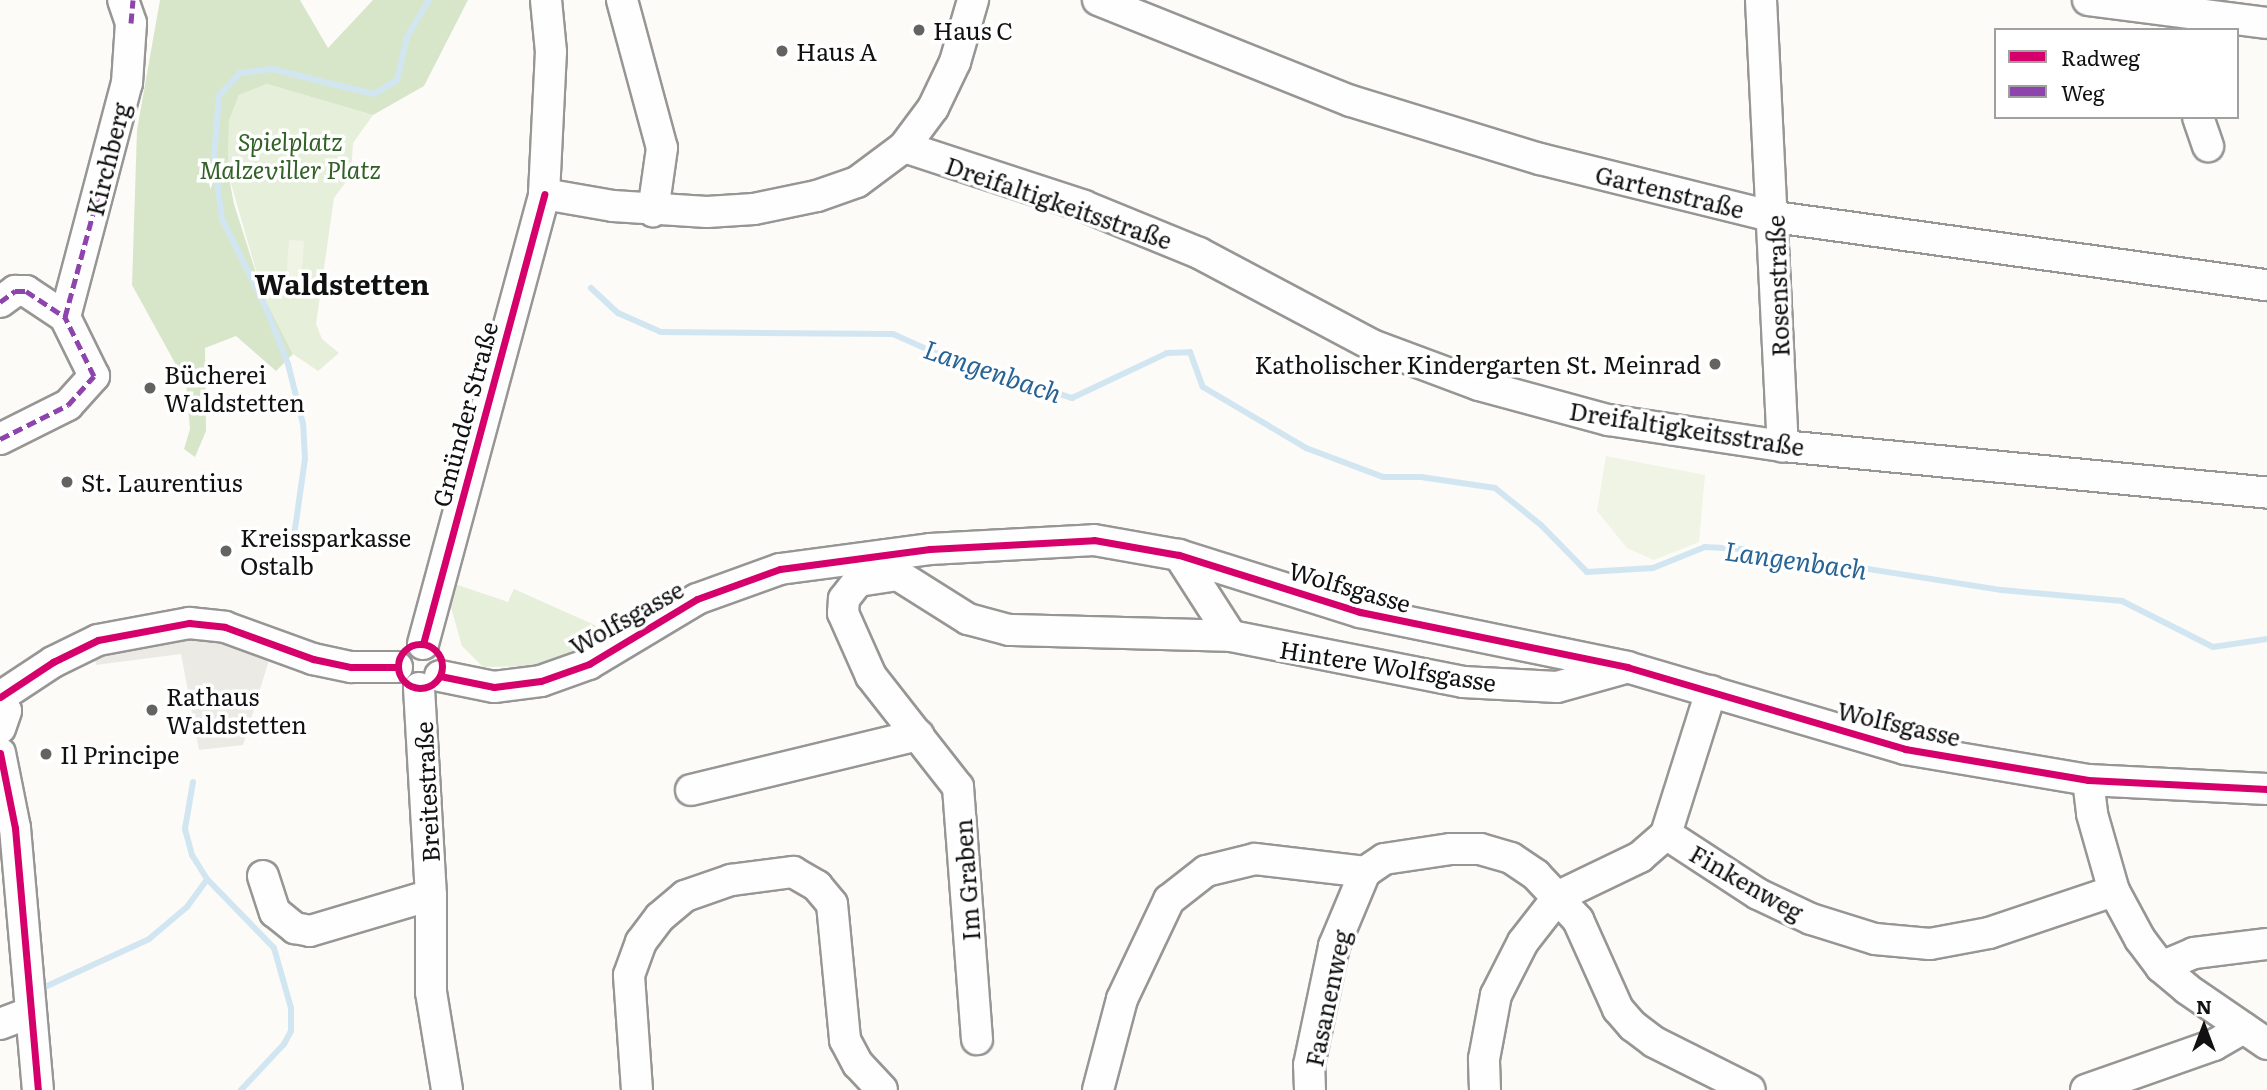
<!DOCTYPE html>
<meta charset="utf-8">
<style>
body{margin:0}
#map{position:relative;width:2267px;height:1090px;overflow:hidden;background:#fcfbf8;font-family:Literata,serif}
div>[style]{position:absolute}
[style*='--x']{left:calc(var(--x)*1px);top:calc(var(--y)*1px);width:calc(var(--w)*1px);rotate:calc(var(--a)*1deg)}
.green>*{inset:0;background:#e6efda}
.forest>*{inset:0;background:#d7e6c9}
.pitch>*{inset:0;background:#eff4e4;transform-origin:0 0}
.plaza>*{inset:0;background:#eceae4}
.stream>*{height:6px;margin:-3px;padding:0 3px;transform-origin:3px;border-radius:3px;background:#d2e6f2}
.roads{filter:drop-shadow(2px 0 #979695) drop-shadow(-2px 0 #979695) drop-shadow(0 2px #979695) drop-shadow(0 -2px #979695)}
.minor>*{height:30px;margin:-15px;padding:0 15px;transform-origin:15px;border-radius:15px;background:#fffefe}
.quiet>*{height:5px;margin-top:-2.5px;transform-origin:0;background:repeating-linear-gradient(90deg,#8e44ad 0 10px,transparent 0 15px)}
.cycleway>*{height:7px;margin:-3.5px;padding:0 3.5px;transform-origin:3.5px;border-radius:3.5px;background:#d6006c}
.cycleway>.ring{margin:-3.5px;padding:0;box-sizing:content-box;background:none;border:7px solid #d6006c;border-radius:50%}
.dots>*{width:19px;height:19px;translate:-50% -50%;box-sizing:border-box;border:4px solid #fff;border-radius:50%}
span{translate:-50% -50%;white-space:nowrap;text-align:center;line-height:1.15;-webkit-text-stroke:7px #fff;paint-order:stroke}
.poi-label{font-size:24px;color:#111}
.left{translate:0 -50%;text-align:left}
.right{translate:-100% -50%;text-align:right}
.park-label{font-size:24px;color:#336228;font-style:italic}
.street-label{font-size:24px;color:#111}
.water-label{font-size:26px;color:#286395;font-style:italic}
.quarter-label{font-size:28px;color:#111;font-weight:700}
.legend{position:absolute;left:1994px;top:28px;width:245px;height:91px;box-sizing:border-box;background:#fff;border:2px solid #a0a0a0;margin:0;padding:9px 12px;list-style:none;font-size:21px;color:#111}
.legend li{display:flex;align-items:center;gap:14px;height:35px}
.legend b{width:35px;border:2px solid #a0a0a0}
.north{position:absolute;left:2169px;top:992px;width:70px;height:70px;-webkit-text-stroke:5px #fff;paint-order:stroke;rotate:0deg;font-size:19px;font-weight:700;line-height:28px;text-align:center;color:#111}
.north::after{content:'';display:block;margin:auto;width:24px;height:32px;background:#111;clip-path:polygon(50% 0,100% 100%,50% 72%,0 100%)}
</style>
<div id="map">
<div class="green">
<i style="clip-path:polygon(267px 84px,373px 115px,353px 143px,351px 175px,334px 198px,316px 324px,322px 339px,339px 353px,318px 371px,293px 354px,263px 295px,228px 173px,229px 121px,239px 95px)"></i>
<i style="clip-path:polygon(449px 582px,508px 602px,514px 589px,599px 627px,600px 637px,542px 666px,483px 667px,462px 646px,448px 597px)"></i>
</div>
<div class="forest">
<i style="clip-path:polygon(160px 0,300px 0,328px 48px,373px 0,468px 0,424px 86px,373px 115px,267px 84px,239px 95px,229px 121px,228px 173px,234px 204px,263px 295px,293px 354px,276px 371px,236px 336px,205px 348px,206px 431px,195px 457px,184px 449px,190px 429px,186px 383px,132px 285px,137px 130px)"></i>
</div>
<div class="pitch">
<i style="left:289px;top:240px;width:15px;height:41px;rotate:4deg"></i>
<i style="clip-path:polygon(1606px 456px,1705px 475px,1699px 542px,1654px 560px,1627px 548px,1597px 511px)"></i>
</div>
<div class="plaza">
<i style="clip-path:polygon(189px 632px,269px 660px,243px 745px,199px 750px,181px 654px,96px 665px,94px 654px)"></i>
</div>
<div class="stream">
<i style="--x:591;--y:288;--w:37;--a:43"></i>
<i style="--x:618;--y:313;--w:47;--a:23.8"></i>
<i style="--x:661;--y:332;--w:232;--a:0.5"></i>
<i style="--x:893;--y:334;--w:54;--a:24.2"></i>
<i style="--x:942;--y:356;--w:137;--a:17.9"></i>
<i style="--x:1072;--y:398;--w:105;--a:-25.3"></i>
<i style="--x:1167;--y:353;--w:23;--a:-2"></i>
<i style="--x:1190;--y:352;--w:37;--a:70"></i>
<i style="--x:1203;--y:387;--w:120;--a:30.6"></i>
<i style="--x:1306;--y:448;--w:82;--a:20.6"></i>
<i style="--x:1383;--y:477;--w:38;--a:0"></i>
<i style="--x:1421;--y:477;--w:75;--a:8.5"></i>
<i style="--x:1495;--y:488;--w:59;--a:38.8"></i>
<i style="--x:1541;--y:525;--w:66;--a:45.6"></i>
<i style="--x:1587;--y:572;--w:66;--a:-3.5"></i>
<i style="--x:1653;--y:568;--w:56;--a:-22"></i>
<i style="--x:1705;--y:547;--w:37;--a:3"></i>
<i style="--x:1742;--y:549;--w:263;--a:9"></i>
<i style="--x:2002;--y:590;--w:121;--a:5.2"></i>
<i style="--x:2122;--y:601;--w:102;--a:26.8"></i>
<i style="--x:2213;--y:647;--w:55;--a:-8.4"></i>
<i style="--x:293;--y:543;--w:85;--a:-81.9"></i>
<i style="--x:305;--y:459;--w:35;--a:-93"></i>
<i style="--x:303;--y:424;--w:62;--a:-104"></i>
<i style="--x:288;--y:364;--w:60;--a:-111.4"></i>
<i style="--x:266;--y:308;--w:99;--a:-116.3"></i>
<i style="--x:222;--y:219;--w:63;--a:-97.4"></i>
<i style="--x:214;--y:157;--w:61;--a:-85.3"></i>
<i style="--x:219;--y:96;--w:31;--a:-48"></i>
<i style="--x:240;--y:73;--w:32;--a:-7"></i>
<i style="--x:272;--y:69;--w:105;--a:13.8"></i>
<i style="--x:374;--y:94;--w:27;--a:-31"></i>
<i style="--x:397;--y:80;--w:44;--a:-76.9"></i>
<i style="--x:407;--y:37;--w:43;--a:-59.3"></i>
<i style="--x:193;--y:782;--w:48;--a:99.7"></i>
<i style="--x:185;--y:829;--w:27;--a:75"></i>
<i style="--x:192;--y:855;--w:28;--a:58"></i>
<i style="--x:207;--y:879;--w:96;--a:45.8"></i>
<i style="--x:274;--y:948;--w:62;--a:74.2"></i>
<i style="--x:291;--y:1008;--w:23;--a:90"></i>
<i style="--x:291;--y:1031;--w:15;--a:118"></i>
<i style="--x:284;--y:1044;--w:63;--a:133.1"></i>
<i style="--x:47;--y:986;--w:112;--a:-24.7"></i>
<i style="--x:149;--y:939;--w:50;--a:-40.1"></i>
<i style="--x:187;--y:907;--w:34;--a:-54"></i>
</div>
<div class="roads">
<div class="minor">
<i style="--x:622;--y:0;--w:153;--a:74.9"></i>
<i style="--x:662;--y:148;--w:64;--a:98.1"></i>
<i style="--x:1098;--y:0;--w:272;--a:21.8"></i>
<i style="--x:1351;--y:101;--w:198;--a:17.1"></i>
<i style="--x:1540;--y:159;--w:242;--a:13.9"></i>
<i style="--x:1775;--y:217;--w:497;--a:7.9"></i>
<i style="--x:1761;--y:0;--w:447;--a:87.2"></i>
<i style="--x:2088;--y:0;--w:180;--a:7.3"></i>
<i style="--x:2198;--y:117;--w:31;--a:71"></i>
<i style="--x:904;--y:147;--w:189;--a:18.1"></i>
<i style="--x:1084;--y:206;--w:124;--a:22.2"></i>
<i style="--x:1199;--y:253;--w:196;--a:28"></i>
<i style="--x:1372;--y:345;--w:114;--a:20.5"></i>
<i style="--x:1479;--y:385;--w:134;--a:15.2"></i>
<i style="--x:1608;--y:420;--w:177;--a:8.5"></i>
<i style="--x:1783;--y:446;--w:486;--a:5.5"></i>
<i style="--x:544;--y:194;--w:70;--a:9.9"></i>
<i style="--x:613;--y:206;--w:94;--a:3.7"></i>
<i style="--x:707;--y:212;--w:47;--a:-3.7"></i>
<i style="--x:754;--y:209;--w:64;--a:-11.7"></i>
<i style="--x:817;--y:196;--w:42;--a:-19.3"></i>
<i style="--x:857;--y:182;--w:59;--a:-36.7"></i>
<i style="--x:904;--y:147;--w:49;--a:-53.4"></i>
<i style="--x:933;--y:108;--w:51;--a:-64.4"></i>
<i style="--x:955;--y:62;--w:65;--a:-73.8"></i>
<i style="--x:0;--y:302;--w:19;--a:-36"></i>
<i style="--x:15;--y:291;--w:11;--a:0"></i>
<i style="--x:26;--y:291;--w:47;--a:33.7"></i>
<i style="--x:0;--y:439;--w:76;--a:-26.6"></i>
<i style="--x:68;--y:405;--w:39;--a:-48"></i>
<i style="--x:94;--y:376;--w:66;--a:-116.2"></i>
<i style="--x:65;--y:317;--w:242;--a:-75.2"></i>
<i style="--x:127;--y:83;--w:60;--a:-86.2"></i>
<i style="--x:131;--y:23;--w:24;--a:-109"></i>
<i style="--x:886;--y:555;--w:23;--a:59"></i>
<i style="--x:898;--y:575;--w:83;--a:32.2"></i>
<i style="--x:968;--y:619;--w:42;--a:15"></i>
<i style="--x:1009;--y:630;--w:222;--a:1.5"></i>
<i style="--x:1231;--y:636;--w:237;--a:11.2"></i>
<i style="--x:1463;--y:682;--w:94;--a:3"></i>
<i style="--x:1557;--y:687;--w:67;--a:-15.5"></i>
<i style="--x:1179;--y:555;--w:96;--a:57.3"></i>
<i style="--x:898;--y:575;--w:40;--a:171.5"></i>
<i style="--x:858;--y:581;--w:23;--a:128"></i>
<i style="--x:844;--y:599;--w:14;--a:94"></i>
<i style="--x:843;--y:613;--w:69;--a:66"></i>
<i style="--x:871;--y:676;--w:141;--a:51.9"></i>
<i style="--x:958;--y:787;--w:253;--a:85.7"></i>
<i style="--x:423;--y:644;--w:466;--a:-74.9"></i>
<i style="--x:544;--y:194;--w:142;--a:-87.2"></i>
<i style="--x:551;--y:52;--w:52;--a:-95.5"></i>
<i style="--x:440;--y:676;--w:55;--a:11.5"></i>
<i style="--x:494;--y:687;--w:47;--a:-7.3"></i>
<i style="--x:541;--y:681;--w:51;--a:-19.5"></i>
<i style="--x:589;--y:664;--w:126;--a:-31"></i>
<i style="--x:697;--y:599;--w:88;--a:-19.9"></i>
<i style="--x:780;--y:569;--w:151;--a:-7.6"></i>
<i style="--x:930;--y:549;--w:164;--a:-3.1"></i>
<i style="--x:1094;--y:540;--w:86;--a:10"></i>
<i style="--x:1179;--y:555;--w:190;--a:17.5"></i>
<i style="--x:1360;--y:612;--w:273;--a:11.6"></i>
<i style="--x:1627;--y:667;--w:290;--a:16.4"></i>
<i style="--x:1905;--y:749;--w:186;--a:9.6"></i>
<i style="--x:2088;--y:780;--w:179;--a:2.9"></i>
<i style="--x:419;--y:688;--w:207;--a:86.7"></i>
<i style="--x:431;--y:895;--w:97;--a:90"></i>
<i style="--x:431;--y:992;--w:99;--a:80.7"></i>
<i style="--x:0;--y:697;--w:64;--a:-33.4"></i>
<i style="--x:53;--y:662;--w:50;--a:-26.1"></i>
<i style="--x:98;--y:640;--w:93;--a:-10.6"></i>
<i style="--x:189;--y:623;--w:36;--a:6"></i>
<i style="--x:225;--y:627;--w:94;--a:20"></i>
<i style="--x:313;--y:659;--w:39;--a:12"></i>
<i style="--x:351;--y:667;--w:46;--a:0"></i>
<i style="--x:0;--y:699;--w:13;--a:63"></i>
<i style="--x:6;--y:711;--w:18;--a:109"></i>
<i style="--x:0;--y:753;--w:76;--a:78.7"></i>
<i style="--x:15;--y:828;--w:263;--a:85"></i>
<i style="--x:2088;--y:780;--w:34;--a:83"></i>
<i style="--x:2092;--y:814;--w:80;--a:74.1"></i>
<i style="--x:2114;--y:891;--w:55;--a:61.6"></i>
<i style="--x:2140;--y:939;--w:35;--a:53"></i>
<i style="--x:2161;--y:967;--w:34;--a:40"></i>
<i style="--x:2187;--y:989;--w:97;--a:34.5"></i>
<i style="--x:691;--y:790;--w:234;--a:-13.6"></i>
<i style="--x:1666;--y:834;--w:110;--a:33.1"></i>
<i style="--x:1758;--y:894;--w:59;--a:25.3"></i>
<i style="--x:1811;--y:919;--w:67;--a:17.4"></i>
<i style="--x:1875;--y:939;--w:55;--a:5.2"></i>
<i style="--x:1930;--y:944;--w:60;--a:-10.6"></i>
<i style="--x:1989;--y:933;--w:132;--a:-18.6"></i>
<i style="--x:263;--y:876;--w:38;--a:72"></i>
<i style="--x:275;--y:912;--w:26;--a:39"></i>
<i style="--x:295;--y:928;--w:15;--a:11"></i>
<i style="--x:310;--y:931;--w:126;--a:-16.6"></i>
<i style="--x:2161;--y:967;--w:36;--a:-23"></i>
<i style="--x:2194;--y:953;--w:74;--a:-7"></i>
<i style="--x:0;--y:1024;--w:31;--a:-21"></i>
<i style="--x:637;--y:1090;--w:115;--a:-94"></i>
<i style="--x:629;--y:975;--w:35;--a:-70"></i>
<i style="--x:641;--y:942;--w:31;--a:-53"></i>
<i style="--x:660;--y:917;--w:33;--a:-40"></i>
<i style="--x:685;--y:896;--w:49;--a:-19.2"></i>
<i style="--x:731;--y:880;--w:63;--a:-7.4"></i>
<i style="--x:793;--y:872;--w:28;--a:30"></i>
<i style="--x:817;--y:886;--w:23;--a:50"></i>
<i style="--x:832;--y:904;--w:137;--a:84.5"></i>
<i style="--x:845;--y:1040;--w:27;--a:62"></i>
<i style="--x:858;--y:1064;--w:35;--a:47"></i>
<i style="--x:1098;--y:1090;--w:94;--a:-75.2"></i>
<i style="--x:1122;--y:999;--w:110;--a:-64.6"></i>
<i style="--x:1169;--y:900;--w:47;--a:-38.1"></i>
<i style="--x:1206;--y:871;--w:50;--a:-13.8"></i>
<i style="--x:1255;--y:859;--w:111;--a:6.7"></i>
<i style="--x:1310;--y:1090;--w:25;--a:-92"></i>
<i style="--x:1309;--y:1065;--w:122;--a:-78.1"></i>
<i style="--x:1334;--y:946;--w:80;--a:-67.3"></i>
<i style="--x:1365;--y:872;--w:23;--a:-34"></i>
<i style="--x:1384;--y:859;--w:68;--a:-8.5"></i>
<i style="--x:1451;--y:849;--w:29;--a:0"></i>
<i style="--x:1480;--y:849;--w:32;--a:16"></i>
<i style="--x:1511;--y:858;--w:30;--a:34"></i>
<i style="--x:1536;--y:875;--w:62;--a:47"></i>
<i style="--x:1578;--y:920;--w:98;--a:65.8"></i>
<i style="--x:1618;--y:1009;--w:23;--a:49"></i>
<i style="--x:1633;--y:1026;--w:26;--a:37"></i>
<i style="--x:1654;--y:1042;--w:107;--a:26.6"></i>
<i style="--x:1485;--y:1090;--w:31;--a:-92"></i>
<i style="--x:1484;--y:1059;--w:65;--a:-79.4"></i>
<i style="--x:1496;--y:995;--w:59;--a:-63"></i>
<i style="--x:1523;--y:942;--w:58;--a:-52"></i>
<i style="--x:1559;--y:896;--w:90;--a:-25.7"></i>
<i style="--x:1640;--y:857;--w:35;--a:-41"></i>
<i style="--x:1666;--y:834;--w:150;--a:-72.5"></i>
<i style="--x:2086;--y:1090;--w:136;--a:-19.4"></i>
<i style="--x:2214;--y:1045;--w:34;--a:-30"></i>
</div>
</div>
<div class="quiet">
<i style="--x:131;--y:23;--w:23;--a:-85"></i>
<i style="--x:0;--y:302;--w:19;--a:-36"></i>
<i style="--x:15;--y:291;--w:11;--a:0"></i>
<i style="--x:26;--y:291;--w:47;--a:33.7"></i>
<i style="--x:0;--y:439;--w:76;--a:-26.6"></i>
<i style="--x:68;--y:405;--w:39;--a:-48"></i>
<i style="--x:94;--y:376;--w:66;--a:-116.2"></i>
<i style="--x:65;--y:317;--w:134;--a:-74.8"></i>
</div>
<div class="cycleway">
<i class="ring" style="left:398px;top:644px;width:37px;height:37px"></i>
<i style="--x:423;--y:644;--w:466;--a:-74.9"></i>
<i style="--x:440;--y:676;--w:55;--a:11.5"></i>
<i style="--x:494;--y:687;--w:47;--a:-7.3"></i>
<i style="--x:541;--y:681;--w:51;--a:-19.5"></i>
<i style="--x:589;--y:664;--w:126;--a:-31"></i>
<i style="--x:697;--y:599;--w:88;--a:-19.9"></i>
<i style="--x:780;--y:569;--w:151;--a:-7.6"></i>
<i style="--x:930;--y:549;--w:164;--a:-3.1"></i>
<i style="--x:1094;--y:540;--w:86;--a:10"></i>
<i style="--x:1179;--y:555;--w:190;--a:17.5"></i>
<i style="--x:1360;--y:612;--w:273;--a:11.6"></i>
<i style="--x:1627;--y:667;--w:290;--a:16.4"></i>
<i style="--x:1905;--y:749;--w:186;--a:9.6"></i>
<i style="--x:2088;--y:780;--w:179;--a:2.9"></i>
<i style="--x:0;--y:697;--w:64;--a:-33.4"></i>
<i style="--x:53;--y:662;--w:50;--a:-26.1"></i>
<i style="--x:98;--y:640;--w:93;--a:-10.6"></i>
<i style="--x:189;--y:623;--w:36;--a:6"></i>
<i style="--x:225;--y:627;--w:94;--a:20"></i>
<i style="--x:313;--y:659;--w:39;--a:12"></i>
<i style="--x:351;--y:667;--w:46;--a:0"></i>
<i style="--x:0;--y:753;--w:76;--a:78.7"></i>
<i style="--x:15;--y:828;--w:263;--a:85"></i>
</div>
<div class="dots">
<i style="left:919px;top:30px;background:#636362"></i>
<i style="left:782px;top:51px;background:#636362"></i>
<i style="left:1715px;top:364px;background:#636362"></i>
<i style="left:150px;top:388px;background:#636362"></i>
<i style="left:67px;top:482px;background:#636362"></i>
<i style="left:226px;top:551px;background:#636362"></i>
<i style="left:152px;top:710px;background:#636362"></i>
<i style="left:46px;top:754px;background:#636362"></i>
</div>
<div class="poi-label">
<span class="left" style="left:933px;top:30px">Haus C</span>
<span class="left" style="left:796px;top:51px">Haus A</span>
<span class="right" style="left:1701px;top:364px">Katholischer Kindergarten St. Meinrad</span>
<span class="left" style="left:164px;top:388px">Bücherei<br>Waldstetten</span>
<span class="left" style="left:81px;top:482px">St. Laurentius</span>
<span class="left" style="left:240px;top:551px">Kreissparkasse<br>Ostalb</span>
<span class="left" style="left:166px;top:710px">Rathaus<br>Waldstetten</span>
<span class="left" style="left:60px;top:754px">Il Principe</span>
</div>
<div class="park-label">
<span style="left:290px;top:155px">Spielplatz<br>Malzeviller Platz</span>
</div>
<div class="street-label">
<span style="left:107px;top:159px;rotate:-76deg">Kirchberg</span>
<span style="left:1670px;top:191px;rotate:14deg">Gartenstraße</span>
<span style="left:1059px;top:202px;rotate:19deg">Dreifaltigkeitsstraße</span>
<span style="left:1777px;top:286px;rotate:-92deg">Rosenstraße</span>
<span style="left:464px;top:414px;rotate:-75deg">Gmünder Straße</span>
<span style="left:1687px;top:428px;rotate:9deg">Dreifaltigkeitsstraße</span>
<span style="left:1350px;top:586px;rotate:16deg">Wolfsgasse</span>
<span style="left:626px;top:617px;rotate:-29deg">Wolfsgasse</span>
<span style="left:1388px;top:665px;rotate:9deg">Hintere Wolfsgasse</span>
<span style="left:1899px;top:723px;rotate:13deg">Wolfsgasse</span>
<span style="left:426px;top:792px;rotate:-93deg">Breitestraße</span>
<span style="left:966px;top:880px;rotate:-94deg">Im Graben</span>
<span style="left:1747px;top:882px;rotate:30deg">Finkenweg</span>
<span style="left:1327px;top:998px;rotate:-78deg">Fasanenweg</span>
</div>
<div class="water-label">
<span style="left:993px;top:370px;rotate:19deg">Langenbach</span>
<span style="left:1796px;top:559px;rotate:8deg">Langenbach</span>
</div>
<div class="quarter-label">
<span style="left:342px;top:283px">Waldstetten</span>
</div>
<ul class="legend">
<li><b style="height:9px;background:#d6006c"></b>Radweg</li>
<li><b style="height:9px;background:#8e44ad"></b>Weg</li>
</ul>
<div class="north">N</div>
</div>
